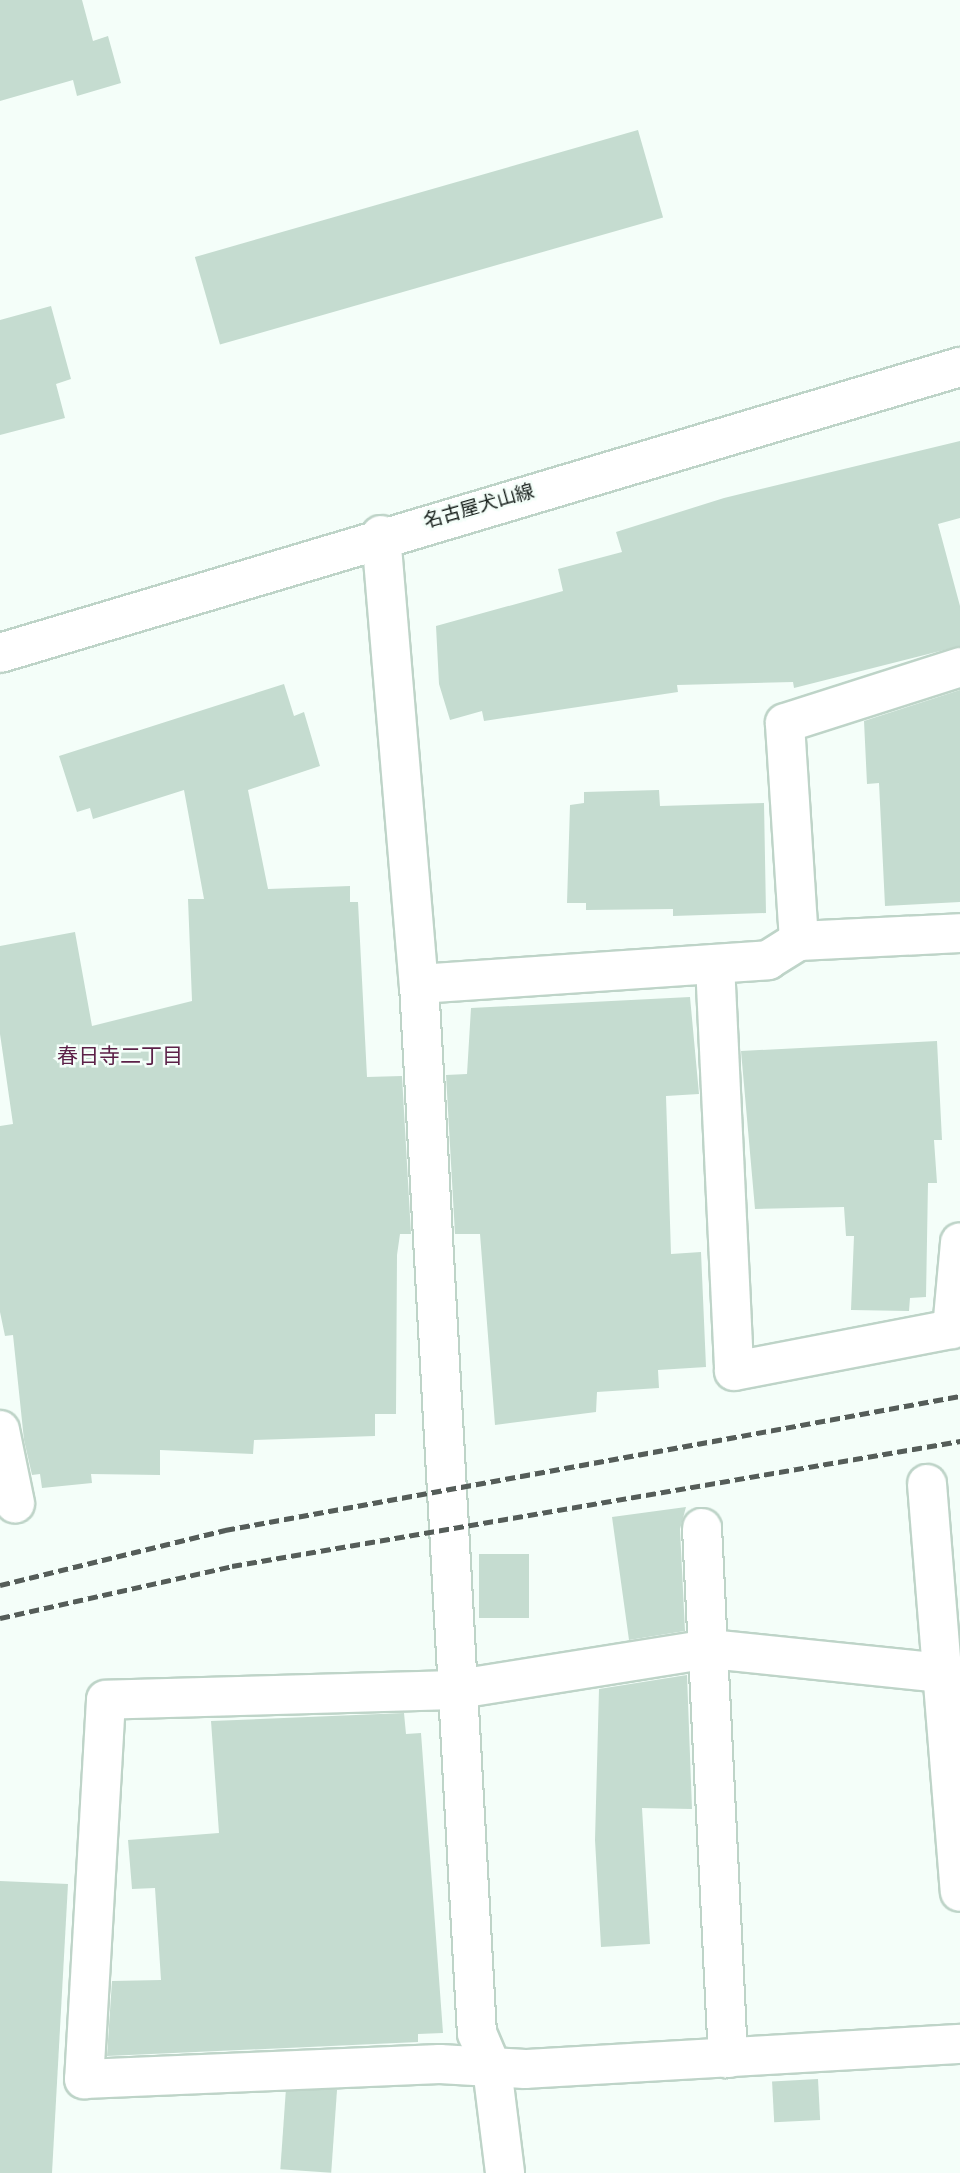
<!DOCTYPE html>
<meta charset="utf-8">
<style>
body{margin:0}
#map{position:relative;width:960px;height:2173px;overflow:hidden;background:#f4fef9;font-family:"Alegreya Sans","Noto Sans JP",sans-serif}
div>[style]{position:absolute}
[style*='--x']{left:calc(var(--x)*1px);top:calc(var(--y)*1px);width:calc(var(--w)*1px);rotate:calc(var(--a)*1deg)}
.building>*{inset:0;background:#c5dcd0;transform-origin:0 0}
.roads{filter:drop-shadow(2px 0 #bed4c8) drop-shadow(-2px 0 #bed4c8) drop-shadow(0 2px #bed4c8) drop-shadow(0 -2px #bed4c8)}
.street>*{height:38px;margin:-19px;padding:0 19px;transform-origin:19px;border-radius:19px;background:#fff}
.secondary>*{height:38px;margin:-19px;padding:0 19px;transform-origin:19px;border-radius:19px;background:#fff}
.rail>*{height:5px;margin-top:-2.5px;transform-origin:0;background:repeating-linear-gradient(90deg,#555d59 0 10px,transparent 0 15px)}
span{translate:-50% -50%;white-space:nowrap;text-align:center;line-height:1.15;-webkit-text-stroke:5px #f4fef9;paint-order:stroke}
.street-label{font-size:19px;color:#161e1a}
.neighbourhood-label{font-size:21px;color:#5c2148}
</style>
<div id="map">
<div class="building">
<i style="clip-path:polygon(0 0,82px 0,93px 41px,108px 36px,121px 83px,77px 96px,73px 80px,0 101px)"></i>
<i style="left:638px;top:130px;width:91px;height:461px;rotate:74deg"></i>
<i style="clip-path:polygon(51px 306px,71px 379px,56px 384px,65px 418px,0 435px,0 320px)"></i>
<i style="clip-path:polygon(960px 441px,960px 518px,938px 524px,960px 606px,960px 646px,794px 688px,793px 682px,677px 685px,678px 692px,484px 721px,482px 711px,450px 720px,439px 684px,436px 626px,563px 591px,558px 569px,622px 552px,616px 532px,724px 498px)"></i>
<i style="clip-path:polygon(284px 684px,294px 716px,304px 712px,320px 766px,248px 790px,268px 889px,350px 886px,350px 902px,358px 902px,367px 1077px,402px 1076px,411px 1234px,400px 1234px,397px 1255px,396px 1414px,375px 1414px,375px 1436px,254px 1440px,253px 1454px,160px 1450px,160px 1475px,91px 1474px,92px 1483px,42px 1488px,40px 1474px,32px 1475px,24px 1440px,13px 1335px,5px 1336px,0 1312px,0 1126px,13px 1124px,0 1034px,0 946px,75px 932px,92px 1026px,192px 1001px,188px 899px,204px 899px,184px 790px,93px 819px,90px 808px,77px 812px,59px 756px)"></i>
<i style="clip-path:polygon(960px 690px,960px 902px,885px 906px,879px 783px,867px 784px,864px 721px)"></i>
<i style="clip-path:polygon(659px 790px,660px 806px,764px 803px,766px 913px,673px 916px,673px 909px,586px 910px,586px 903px,567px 903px,570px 805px,584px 803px,584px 792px)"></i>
<i style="clip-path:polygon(690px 997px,699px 1094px,666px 1096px,671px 1254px,701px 1252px,706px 1367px,658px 1370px,659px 1388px,597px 1392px,596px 1412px,495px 1425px,480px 1234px,455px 1234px,446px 1075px,467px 1074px,471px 1008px)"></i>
<i style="clip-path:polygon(937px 1041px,942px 1140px,934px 1140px,937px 1183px,928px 1183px,926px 1297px,910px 1298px,909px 1311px,851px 1310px,854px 1236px,846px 1236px,844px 1207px,755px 1209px,741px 1051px)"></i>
<i style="clip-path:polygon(686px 1507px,680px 1529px,685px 1631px,629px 1640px,612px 1517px)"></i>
<i style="left:479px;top:1554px;width:50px;height:64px"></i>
<i style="clip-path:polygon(687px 1675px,692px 1809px,642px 1808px,650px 1944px,601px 1947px,595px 1840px,599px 1689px)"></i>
<i style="clip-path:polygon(404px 1713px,406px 1734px,421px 1733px,443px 2033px,418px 2034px,418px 2042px,107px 2056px,112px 1981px,161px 1980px,155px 1888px,132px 1889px,128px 1840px,219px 1833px,211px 1721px)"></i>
<i style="clip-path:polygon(0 1881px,68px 1884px,52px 2173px,0 2173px)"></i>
<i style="left:818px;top:2079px;width:41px;height:46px;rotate:87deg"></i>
<i style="left:337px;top:2090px;width:83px;height:51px;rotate:94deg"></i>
</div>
<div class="roads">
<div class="street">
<i style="--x:381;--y:535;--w:451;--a:85.2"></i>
<i style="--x:419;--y:984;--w:1051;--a:86.84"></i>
<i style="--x:477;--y:2033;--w:38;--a:67"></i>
<i style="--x:492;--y:2068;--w:106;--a:82.9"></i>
<i style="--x:799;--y:941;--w:218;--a:-93.7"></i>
<i style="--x:785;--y:723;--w:184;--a:-17.7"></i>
<i style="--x:715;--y:964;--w:407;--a:87.3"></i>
<i style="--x:734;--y:1371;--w:222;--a:-10.9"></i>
<i style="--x:952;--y:1329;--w:87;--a:-84.7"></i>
<i style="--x:419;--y:984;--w:350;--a:-3.9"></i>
<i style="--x:768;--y:960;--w:36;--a:-32"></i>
<i style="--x:799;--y:941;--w:161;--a:-2.8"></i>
<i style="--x:0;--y:1430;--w:75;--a:78.4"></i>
<i style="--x:927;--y:1484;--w:409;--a:85.4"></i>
<i style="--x:702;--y:1528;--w:531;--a:87.19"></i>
<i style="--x:942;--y:1673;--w:234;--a:-174.1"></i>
<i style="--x:709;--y:1649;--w:258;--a:170.9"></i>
<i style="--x:454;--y:1690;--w:348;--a:178.4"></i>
<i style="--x:106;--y:1700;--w:380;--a:93.3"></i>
<i style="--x:84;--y:2079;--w:356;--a:-2.4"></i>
<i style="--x:440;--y:2064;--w:85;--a:3.4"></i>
<i style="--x:525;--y:2069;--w:436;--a:-3.3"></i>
</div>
<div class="secondary">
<i style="--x:0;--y:653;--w:1002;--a:-16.59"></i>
</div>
</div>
<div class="rail">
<i style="--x:0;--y:1585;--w:232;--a:-13.7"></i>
<i style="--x:225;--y:1530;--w:747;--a:-10.33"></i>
<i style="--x:0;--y:1618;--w:238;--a:-12.6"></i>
<i style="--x:232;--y:1566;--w:739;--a:-9.74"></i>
</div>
<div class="street-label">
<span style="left:479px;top:507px;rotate:-16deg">名古屋犬山線</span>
</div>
<div class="neighbourhood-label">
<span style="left:120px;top:1057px">春日寺二丁目</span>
</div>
</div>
